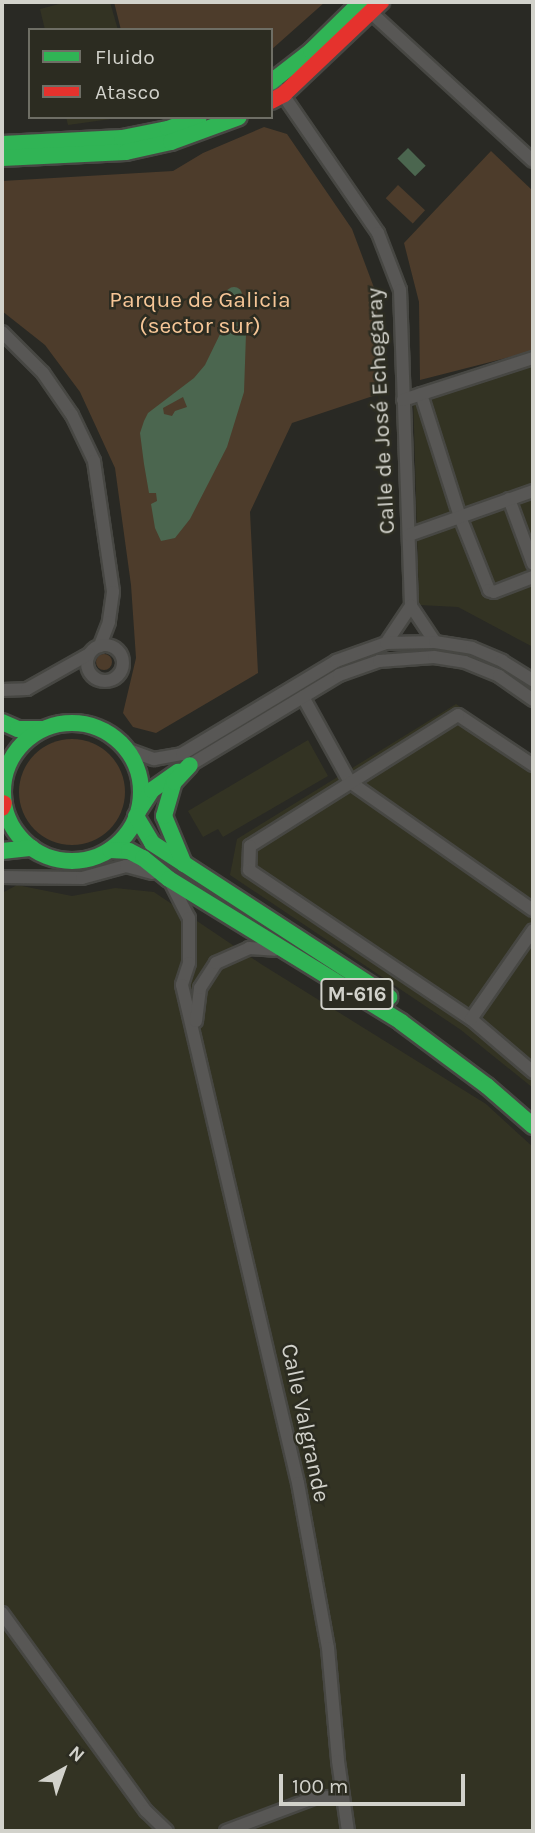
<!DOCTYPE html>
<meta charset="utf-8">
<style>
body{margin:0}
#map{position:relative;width:535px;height:1833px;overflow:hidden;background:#292924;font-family:Karla,sans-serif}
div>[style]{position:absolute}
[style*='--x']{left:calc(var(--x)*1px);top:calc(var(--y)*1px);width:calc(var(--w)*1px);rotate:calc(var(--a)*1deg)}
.built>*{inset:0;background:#333323}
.green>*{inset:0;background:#4d3c2b;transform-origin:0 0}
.round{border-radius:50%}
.water>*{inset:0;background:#4b664f;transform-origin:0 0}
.roads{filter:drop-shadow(2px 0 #474743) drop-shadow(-2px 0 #474743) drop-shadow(0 2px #474743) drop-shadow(0 -2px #474743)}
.street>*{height:12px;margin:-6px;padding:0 6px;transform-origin:6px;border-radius:6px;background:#585755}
.street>.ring{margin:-6px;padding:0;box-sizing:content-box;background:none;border:12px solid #585755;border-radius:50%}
.fast>*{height:16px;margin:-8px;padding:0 8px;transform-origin:8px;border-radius:8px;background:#30b455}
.fast>.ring{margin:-8px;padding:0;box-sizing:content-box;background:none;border:16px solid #30b455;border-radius:50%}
.jam>*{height:16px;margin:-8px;padding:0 8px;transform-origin:8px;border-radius:8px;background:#e5322d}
span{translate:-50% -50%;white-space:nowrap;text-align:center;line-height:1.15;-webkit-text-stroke:5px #2c2c21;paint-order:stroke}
.shield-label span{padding:2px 5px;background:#2c2c21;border:2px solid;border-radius:5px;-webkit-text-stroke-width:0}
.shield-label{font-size:21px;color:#d2d2cb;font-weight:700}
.park-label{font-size:23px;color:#f6c697}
.street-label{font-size:23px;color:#d2d2cb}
.frame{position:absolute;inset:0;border:4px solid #d2d2cb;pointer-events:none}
.legend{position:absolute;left:28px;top:28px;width:245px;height:91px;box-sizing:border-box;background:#2c2c21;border:2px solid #6e6e65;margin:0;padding:9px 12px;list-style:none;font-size:21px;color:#d2d2cb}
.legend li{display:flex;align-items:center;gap:14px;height:35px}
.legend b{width:35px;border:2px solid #6e6e65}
.north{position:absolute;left:28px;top:1735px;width:70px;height:70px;-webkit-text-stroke:5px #2c2c21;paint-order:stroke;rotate:40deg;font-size:19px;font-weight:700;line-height:28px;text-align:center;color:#d2d2cb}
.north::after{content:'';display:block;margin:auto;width:24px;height:32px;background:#d2d2cb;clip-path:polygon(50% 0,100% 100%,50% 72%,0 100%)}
.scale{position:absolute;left:279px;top:1774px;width:186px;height:32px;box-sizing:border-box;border:4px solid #d2d2cb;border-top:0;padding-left:9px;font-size:21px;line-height:24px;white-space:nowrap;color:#d2d2cb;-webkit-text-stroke:5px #2c2c21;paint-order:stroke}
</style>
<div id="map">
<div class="built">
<i style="clip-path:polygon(67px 2px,110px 2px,118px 30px,45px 30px,40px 9px)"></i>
<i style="clip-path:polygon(66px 117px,125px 117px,68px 125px)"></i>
<i style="clip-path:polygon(533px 354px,533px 647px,458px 607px,419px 605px,413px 391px)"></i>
<i style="clip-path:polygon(456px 704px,533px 757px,533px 1088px,461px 1030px,230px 875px,237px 839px)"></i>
<i style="clip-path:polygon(308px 740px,328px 776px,223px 837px,218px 829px,203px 837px,188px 811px)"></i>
<i style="clip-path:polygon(17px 885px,72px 896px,115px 888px,154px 892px,261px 964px,486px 1104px,533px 1147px,533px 1831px,2px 1831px,2px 893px)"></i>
</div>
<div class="green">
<i style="clip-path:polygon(114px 2px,325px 2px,271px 50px,271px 30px,121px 30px)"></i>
<i style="clip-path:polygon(264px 127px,287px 134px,352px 229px,376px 293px,382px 393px,292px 423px,250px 512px,258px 673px,156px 733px,133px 727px,123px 713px,136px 658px,131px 585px,115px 468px,80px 392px,45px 345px,2px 311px,2px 181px,173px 171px,203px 153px)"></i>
<i style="clip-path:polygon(491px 151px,533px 191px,533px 351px,420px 380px,419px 302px,404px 243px)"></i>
<i style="left:398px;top:185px;width:37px;height:18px;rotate:43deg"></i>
<i class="round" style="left:96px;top:654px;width:16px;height:16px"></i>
<i class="round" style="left:19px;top:739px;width:106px;height:106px"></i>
</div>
<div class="water">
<i style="left:408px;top:148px;width:25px;height:15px;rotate:45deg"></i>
<i class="round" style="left:226px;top:287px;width:16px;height:16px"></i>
<i style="clip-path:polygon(evenodd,239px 322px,239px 326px,226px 327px,242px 328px,246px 334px,244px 392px,227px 447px,190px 519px,175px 538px,161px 541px,155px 528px,151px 504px,157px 501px,156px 493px,149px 493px,144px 464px,140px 433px,144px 421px,148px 413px,194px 378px,205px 365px,223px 328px,221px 323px,239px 322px,183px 397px,187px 407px,175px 411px,172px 416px,164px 414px,163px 408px,183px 397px)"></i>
</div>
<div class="roads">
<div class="street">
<i style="--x:366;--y:8;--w:226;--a:42.5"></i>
<i style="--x:279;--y:89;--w:175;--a:55.5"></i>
<i style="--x:378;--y:233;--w:61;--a:68.9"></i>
<i style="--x:400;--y:290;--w:316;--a:88"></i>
<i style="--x:2;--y:332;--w:58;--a:45"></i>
<i style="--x:43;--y:373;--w:51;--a:55.4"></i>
<i style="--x:72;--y:415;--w:51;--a:64.4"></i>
<i style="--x:94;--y:461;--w:132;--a:81.7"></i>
<i style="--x:113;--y:592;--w:30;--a:98"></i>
<i style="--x:109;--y:622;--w:26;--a:111"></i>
<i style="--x:421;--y:394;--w:129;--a:72.4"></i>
<i style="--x:460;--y:517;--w:79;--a:68.3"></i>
<i style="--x:489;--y:590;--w:5;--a:22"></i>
<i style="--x:494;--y:592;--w:42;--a:-21"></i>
<i style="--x:403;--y:400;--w:137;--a:-17.9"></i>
<i style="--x:509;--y:499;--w:69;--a:69.7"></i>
<i style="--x:409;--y:535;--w:132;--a:-19.5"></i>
<i style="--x:411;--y:606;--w:43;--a:56.3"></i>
<i style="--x:386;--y:643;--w:45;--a:-56"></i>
<i class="ring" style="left:87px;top:645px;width:24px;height:24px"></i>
<i style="--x:2;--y:690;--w:25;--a:-2"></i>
<i style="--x:27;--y:689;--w:71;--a:-29.4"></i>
<i style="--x:303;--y:697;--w:97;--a:61.1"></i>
<i style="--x:350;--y:782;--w:223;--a:35"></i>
<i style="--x:126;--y:749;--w:30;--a:20"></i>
<i style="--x:154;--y:759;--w:28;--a:-10"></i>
<i style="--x:182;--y:754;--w:180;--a:-31.1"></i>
<i style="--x:336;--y:661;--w:53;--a:-19.8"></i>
<i style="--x:386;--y:643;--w:49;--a:-1.2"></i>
<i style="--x:435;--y:642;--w:37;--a:9"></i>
<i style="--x:472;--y:648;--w:33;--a:23"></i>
<i style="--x:502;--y:661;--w:36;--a:32"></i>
<i style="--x:190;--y:765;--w:174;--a:-31.1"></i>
<i style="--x:339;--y:675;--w:42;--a:-19.3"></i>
<i style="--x:379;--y:661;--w:55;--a:-4.2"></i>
<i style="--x:434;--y:657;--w:31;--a:9"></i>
<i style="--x:465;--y:662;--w:37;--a:22"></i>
<i style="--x:499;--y:676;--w:42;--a:35.2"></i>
<i style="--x:533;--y:765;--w:90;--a:-146.3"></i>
<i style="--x:458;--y:715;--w:246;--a:147.8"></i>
<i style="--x:250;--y:846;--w:24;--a:92"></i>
<i style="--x:249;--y:870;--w:267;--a:33.9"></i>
<i style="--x:471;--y:1019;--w:82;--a:40.5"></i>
<i style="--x:2;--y:877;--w:80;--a:0.7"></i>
<i style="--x:82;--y:878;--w:46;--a:-15.3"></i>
<i style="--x:126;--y:866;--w:27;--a:15"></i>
<i style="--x:172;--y:885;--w:37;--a:63"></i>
<i style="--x:189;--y:918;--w:45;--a:90"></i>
<i style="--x:189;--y:963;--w:23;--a:108"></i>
<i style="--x:182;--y:985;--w:511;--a:76.89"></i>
<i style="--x:298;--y:1483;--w:168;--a:79.7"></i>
<i style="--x:328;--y:1648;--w:113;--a:84.9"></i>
<i style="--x:338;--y:1761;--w:71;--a:81.9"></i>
<i style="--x:471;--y:1019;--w:108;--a:-55.1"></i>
<i style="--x:196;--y:1021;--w:33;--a:-83"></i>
<i style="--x:200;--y:988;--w:30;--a:-57"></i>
<i style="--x:216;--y:963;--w:36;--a:-24"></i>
<i style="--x:249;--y:948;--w:26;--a:4"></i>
<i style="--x:2;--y:1613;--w:245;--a:54"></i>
<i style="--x:146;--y:1811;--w:29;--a:44"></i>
<i style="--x:226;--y:1831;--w:94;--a:-20.6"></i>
<i style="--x:314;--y:1798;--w:27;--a:-4"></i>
</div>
<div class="fast">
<i style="--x:271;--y:82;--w:51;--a:-37.8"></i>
<i style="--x:311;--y:51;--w:70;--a:-44.4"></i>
<i style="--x:2;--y:144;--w:120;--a:-2.9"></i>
<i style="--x:122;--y:138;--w:47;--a:-11.1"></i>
<i style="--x:168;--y:129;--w:33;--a:-21"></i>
<i style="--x:2;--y:158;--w:124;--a:-2.8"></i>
<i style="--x:126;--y:152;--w:46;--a:-12.5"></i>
<i style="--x:171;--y:142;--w:72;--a:-20.2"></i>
<i style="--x:2;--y:722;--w:17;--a:24"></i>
<i style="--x:18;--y:729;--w:24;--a:0"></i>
<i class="ring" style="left:3px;top:723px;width:122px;height:122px"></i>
<i style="--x:139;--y:810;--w:24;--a:-57"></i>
<i style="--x:152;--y:790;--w:32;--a:-35"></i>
<i style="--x:136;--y:816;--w:31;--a:59"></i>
<i style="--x:152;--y:843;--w:283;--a:33"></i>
<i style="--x:110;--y:850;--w:19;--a:3"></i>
<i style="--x:129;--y:851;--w:16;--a:27"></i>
<i style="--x:143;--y:858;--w:33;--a:39"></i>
<i style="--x:169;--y:879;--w:273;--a:31.6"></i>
<i style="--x:401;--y:1022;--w:107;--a:36.7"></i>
<i style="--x:487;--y:1086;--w:61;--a:41"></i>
<i style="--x:2;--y:851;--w:30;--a:-6"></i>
<i style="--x:184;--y:864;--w:52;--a:-112.6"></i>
<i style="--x:164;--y:816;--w:35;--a:-74"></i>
<i style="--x:174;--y:782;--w:23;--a:-47"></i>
</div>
<div class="jam">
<i style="--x:271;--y:101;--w:15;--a:-28"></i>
<i style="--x:284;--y:94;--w:134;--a:-43.5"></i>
<i style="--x:2;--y:808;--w:5;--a:-68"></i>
</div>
</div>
<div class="shield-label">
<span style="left:357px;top:994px">M-616</span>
</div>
<div class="park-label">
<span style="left:200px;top:313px">Parque de Galicia<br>(sector sur)</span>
</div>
<div class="street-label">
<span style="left:381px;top:411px;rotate:-93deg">Calle de José Echegaray</span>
<span style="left:305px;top:1423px;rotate:78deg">Calle Valgrande</span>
</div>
<div class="frame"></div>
<ul class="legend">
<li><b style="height:9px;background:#30b455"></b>Fluido</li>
<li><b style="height:9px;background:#e5322d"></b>Atasco</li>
</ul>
<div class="north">N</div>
<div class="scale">100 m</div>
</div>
